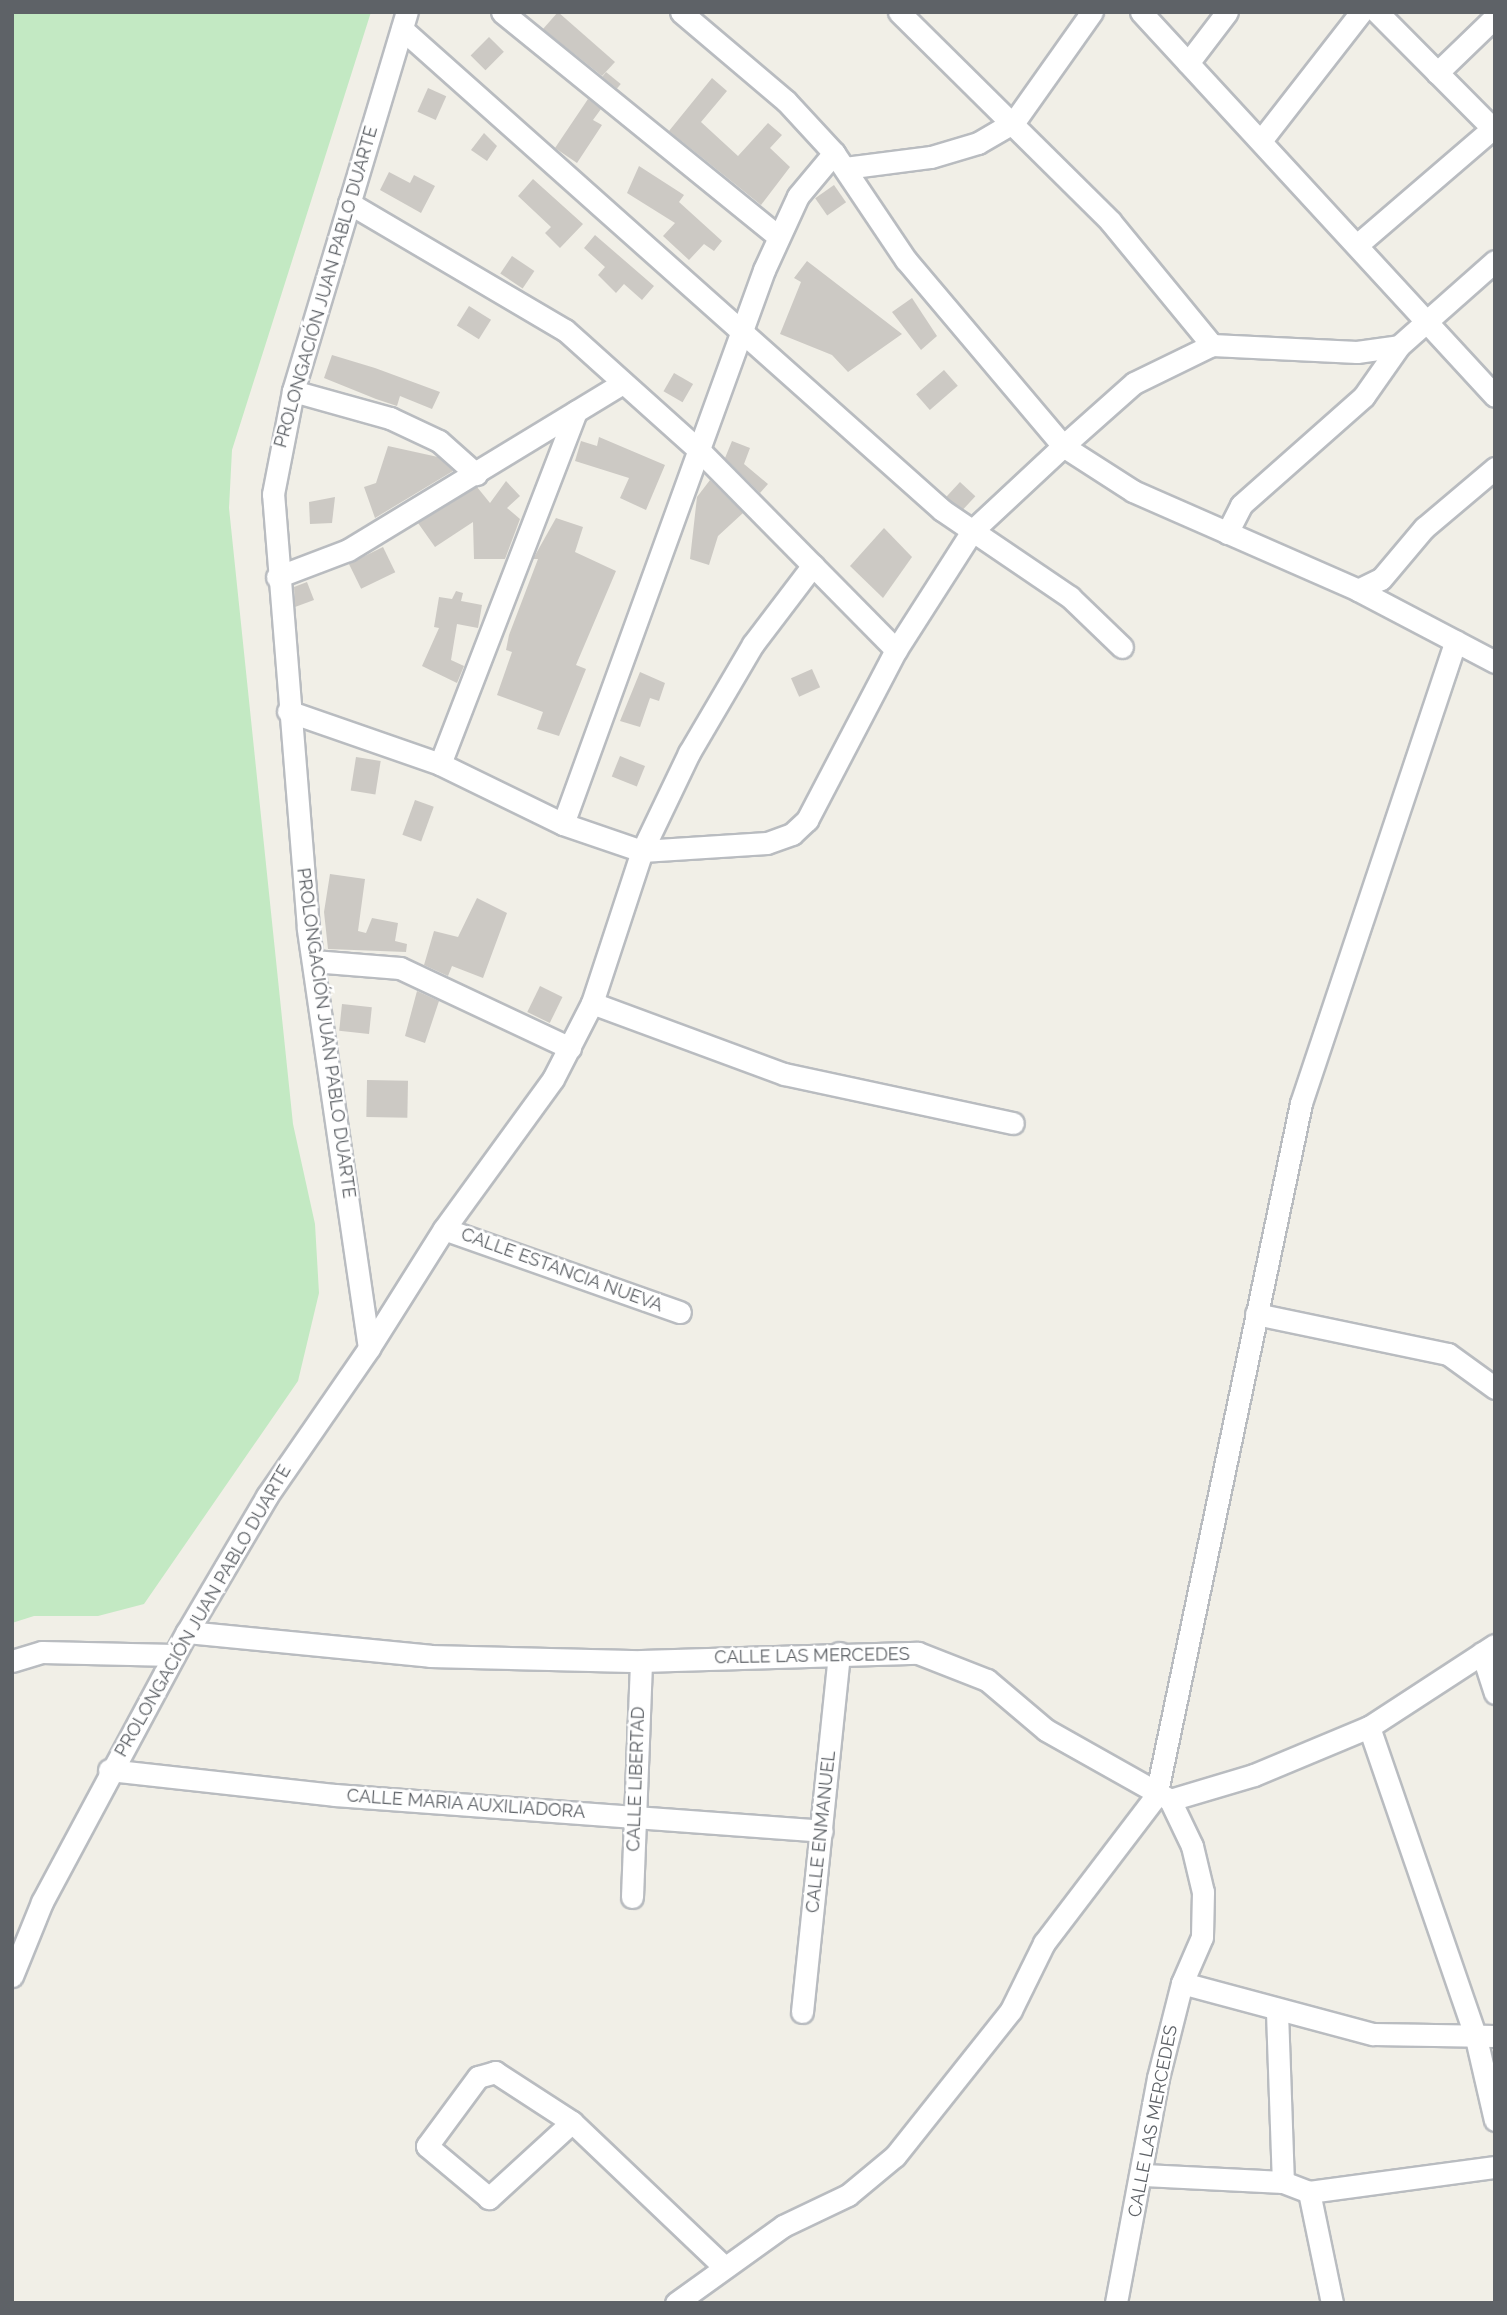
<!DOCTYPE html>
<meta charset="utf-8">
<style>
body{margin:0}
#map{position:relative;width:1507px;height:2315px;overflow:hidden;background:#f1efe7;font-family:Raleway,sans-serif}
div>[style]{position:absolute}
[style*='--x']{left:calc(var(--x)*1px);top:calc(var(--y)*1px);width:calc(var(--w)*1px);rotate:calc(var(--a)*1deg)}
.green>*{inset:0;background:#c3e9c3}
.building>*{inset:0;background:#ccc9c4;transform-origin:0 0}
.roads{filter:drop-shadow(2px 0 #b9bcc0) drop-shadow(-2px 0 #b9bcc0) drop-shadow(0 2px #b9bcc0) drop-shadow(0 -2px #b9bcc0)}
.street>*{height:21px;margin:-10.5px;padding:0 10.5px;transform-origin:10.5px;border-radius:10.5px;background:#fff}
span{translate:-50% -50%;white-space:nowrap;text-align:center;line-height:1.15;-webkit-text-stroke:5px #fff;paint-order:stroke}
.street-label{font-size:18px;color:#5e6267}
.frame{position:absolute;inset:0;border:14px solid #5e6267;pointer-events:none}
</style>
<div id="map">
<div class="green">
<i style="clip-path:polygon(12px 12px,371px 12px,232px 450px,229px 508px,293px 1124px,315px 1224px,319px 1293px,298px 1381px,144px 1604px,98px 1616px,34px 1616px,12px 1623px)"></i>
</div>
<div class="building">
<i style="clip-path:polygon(558px 12px,615px 62px,602px 76px,543px 29px)"></i>
<i style="left:489px;top:37px;width:21px;height:26px;rotate:45deg"></i>
<i style="left:606px;top:72px;width:19px;height:6px;rotate:39deg"></i>
<i style="clip-path:polygon(712px 78px,727px 91px,701px 122px,738px 156px,768px 123px,782px 135px,770px 148px,790px 167px,761px 205px,669px 131px)"></i>
<i style="left:428px;top:88px;width:20px;height:26px;rotate:24deg"></i>
<i style="clip-path:polygon(588px 99px,601px 109px,593px 120px,602px 125px,577px 163px,555px 148px)"></i>
<i style="clip-path:polygon(484px 133px,497px 146px,487px 161px,471px 150px)"></i>
<i style="clip-path:polygon(639px 166px,684px 195px,679px 202px,722px 241px,714px 251px,704px 244px,689px 260px,663px 236px,675px 223px,627px 193px)"></i>
<i style="clip-path:polygon(389px 172px,410px 183px,414px 175px,435px 186px,421px 213px,380px 190px)"></i>
<i style="clip-path:polygon(533px 179px,583px 224px,560px 248px,545px 233px,551px 227px,518px 196px)"></i>
<i style="left:834px;top:185px;width:21px;height:23px;rotate:55deg"></i>
<i style="clip-path:polygon(595px 235px,654px 286px,642px 300px,624px 284px,616px 293px,598px 275px,605px 267px,584px 248px)"></i>
<i style="left:512px;top:256px;width:27px;height:21px;rotate:34deg"></i>
<i style="clip-path:polygon(807px 261px,902px 334px,848px 372px,832px 355px,780px 334px,801px 282px,794px 278px)"></i>
<i style="clip-path:polygon(912px 298px,937px 336px,921px 350px,892px 312px)"></i>
<i style="left:469px;top:306px;width:26px;height:23px;rotate:32deg"></i>
<i style="clip-path:polygon(332px 355px,375px 368px,440px 392px,432px 409px,400px 396px,397px 406px,376px 399px,324px 378px)"></i>
<i style="left:944px;top:370px;width:21px;height:37px;rotate:49deg"></i>
<i style="left:674px;top:373px;width:22px;height:21px;rotate:30deg"></i>
<i style="clip-path:polygon(599px 437px,665px 465px,646px 510px,620px 498px,629px 478px,575px 461px,581px 441px,597px 446px)"></i>
<i style="clip-path:polygon(732px 441px,750px 448px,744px 464px,768px 484px,760px 493px,725px 458px)"></i>
<i style="clip-path:polygon(388px 446px,438px 457px,453px 471px,375px 518px,364px 487px,376px 483px)"></i>
<i style="clip-path:polygon(710px 480px,743px 513px,718px 536px,709px 565px,690px 559px,697px 497px)"></i>
<i style="clip-path:polygon(506px 481px,520px 496px,507px 508px,520px 519px,505px 559px,474px 559px,473px 522px,435px 547px,418px 523px,477px 487px,490px 503px)"></i>
<i style="left:960px;top:482px;width:21px;height:20px;rotate:43deg"></i>
<i style="clip-path:polygon(335px 497px,332px 523px,310px 524px,309px 502px)"></i>
<i style="clip-path:polygon(556px 518px,583px 527px,575px 552px,616px 571px,576px 665px,586px 669px,559px 736px,537px 729px,543px 712px,497px 695px,512px 652px,506px 650px,509px 635px,538px 559px,533px 559px)"></i>
<i style="clip-path:polygon(884px 528px,912px 557px,883px 598px,850px 566px)"></i>
<i style="left:383px;top:547px;width:28px;height:38px;rotate:64deg"></i>
<i style="clip-path:polygon(307px 582px,314px 600px,295px 607px,294px 587px)"></i>
<i style="clip-path:polygon(456px 591px,463px 593px,461px 601px,482px 605px,478px 628px,457px 624px,451px 660px,464px 666px,457px 683px,422px 666px,439px 628px,434px 627px,439px 597px,452px 599px)"></i>
<i style="left:812px;top:669px;width:20px;height:23px;rotate:66deg"></i>
<i style="clip-path:polygon(640px 672px,665px 683px,659px 701px,650px 698px,640px 727px,620px 721px)"></i>
<i style="left:620px;top:756px;width:27px;height:22px;rotate:22deg"></i>
<i style="left:356px;top:757px;width:25px;height:34px;rotate:9deg"></i>
<i style="left:415px;top:800px;width:20px;height:37px;rotate:20deg"></i>
<i style="clip-path:polygon(330px 874px,365px 879px,358px 931px,366px 933px,372px 918px,398px 923px,395px 941px,407px 944px,406px 952px,328px 949px,324px 912px)"></i>
<i style="clip-path:polygon(477px 898px,507px 913px,483px 978px,452px 966px,448px 976px,424px 965px,434px 931px,458px 937px)"></i>
<i style="left:540px;top:986px;width:25px;height:29px;rotate:26deg"></i>
<i style="clip-path:polygon(417px 991px,439px 1001px,425px 1043px,405px 1036px)"></i>
<i style="left:342px;top:1004px;width:30px;height:27px;rotate:6deg"></i>
<i style="left:367px;top:1080px;width:41px;height:37px;rotate:1deg"></i>
</div>
<div class="roads">
<div class="street">
<i style="--x:502;--y:12;--w:355;--a:39.1"></i>
<i style="--x:681;--y:12;--w:138;--a:40.3"></i>
<i style="--x:786;--y:101;--w:71;--a:47.3"></i>
<i style="--x:834;--y:153;--w:129;--a:56.1"></i>
<i style="--x:906;--y:260;--w:243;--a:49.8"></i>
<i style="--x:1063;--y:446;--w:95;--a:-41.6"></i>
<i style="--x:1134;--y:383;--w:87;--a:-26"></i>
<i style="--x:1212;--y:345;--w:145;--a:2.8"></i>
<i style="--x:1357;--y:352;--w:42;--a:-8.1"></i>
<i style="--x:1399;--y:346;--w:128;--a:-41.5"></i>
<i style="--x:899;--y:12;--w:297;--a:44.7"></i>
<i style="--x:1110;--y:221;--w:161;--a:50.6"></i>
<i style="--x:1141;--y:12;--w:522;--a:47.33"></i>
<i style="--x:1377;--y:12;--w:168;--a:45.2"></i>
<i style="--x:402;--y:29;--w:723;--a:41.69"></i>
<i style="--x:942;--y:510;--w:155;--a:34.2"></i>
<i style="--x:1070;--y:597;--w:72;--a:43.9"></i>
<i style="--x:1188;--y:63;--w:64;--a:-52.6"></i>
<i style="--x:1437;--y:73;--w:81;--a:-44"></i>
<i style="--x:1263;--y:138;--w:160;--a:-52.1"></i>
<i style="--x:845;--y:168;--w:87;--a:-7.3"></i>
<i style="--x:931;--y:157;--w:49;--a:-16.6"></i>
<i style="--x:978;--y:143;--w:42;--a:-30.3"></i>
<i style="--x:1014;--y:122;--w:135;--a:-54.7"></i>
<i style="--x:349;--y:203;--w:251;--a:30.5"></i>
<i style="--x:565;--y:330;--w:183;--a:41.9"></i>
<i style="--x:701;--y:452;--w:278;--a:45.4"></i>
<i style="--x:1357;--y:245;--w:178;--a:-40.7"></i>
<i style="--x:293;--y:391;--w:101;--a:15.6"></i>
<i style="--x:390;--y:418;--w:54;--a:25.1"></i>
<i style="--x:439;--y:441;--w:50;--a:41.7"></i>
<i style="--x:1227;--y:533;--w:31;--a:-63"></i>
<i style="--x:1241;--y:505;--w:164;--a:-41.5"></i>
<i style="--x:1364;--y:396;--w:61;--a:-55"></i>
<i style="--x:277;--y:577;--w:76;--a:-20.8"></i>
<i style="--x:348;--y:550;--w:317;--a:-31.3"></i>
<i style="--x:1358;--y:590;--w:25;--a:-26"></i>
<i style="--x:1381;--y:579;--w:67;--a:-49.9"></i>
<i style="--x:1424;--y:528;--w:93;--a:-40.2"></i>
<i style="--x:288;--y:711;--w:161;--a:19.2"></i>
<i style="--x:440;--y:764;--w:137;--a:26"></i>
<i style="--x:563;--y:824;--w:83;--a:18.9"></i>
<i style="--x:642;--y:851;--w:125;--a:-3.7"></i>
<i style="--x:767;--y:843;--w:27;--a:-20"></i>
<i style="--x:792;--y:834;--w:21;--a:-43"></i>
<i style="--x:807;--y:820;--w:192;--a:-62.4"></i>
<i style="--x:896;--y:650;--w:141;--a:-57.4"></i>
<i style="--x:972;--y:531;--w:125;--a:-43"></i>
<i style="--x:1063;--y:446;--w:83;--a:32.7"></i>
<i style="--x:1133;--y:491;--w:246;--a:23.7"></i>
<i style="--x:1358;--y:590;--w:155;--a:27.7"></i>
<i style="--x:440;--y:764;--w:378;--a:-68.9"></i>
<i style="--x:563;--y:824;--w:589;--a:-70.06"></i>
<i style="--x:764;--y:270;--w:81;--a:-65.3"></i>
<i style="--x:798;--y:196;--w:56;--a:-50.1"></i>
<i style="--x:313;--y:961;--w:87;--a:4.6"></i>
<i style="--x:400;--y:968;--w:188;--a:25.2"></i>
<i style="--x:592;--y:1003;--w:205;--a:20.3"></i>
<i style="--x:784;--y:1074;--w:234;--a:12.1"></i>
<i style="--x:444;--y:1229;--w:250;--a:19.4"></i>
<i style="--x:1256;--y:1314;--w:196;--a:11.8"></i>
<i style="--x:1448;--y:1354;--w:58;--a:35.9"></i>
<i style="--x:369;--y:1348;--w:141;--a:-57.8"></i>
<i style="--x:444;--y:1229;--w:185;--a:-54"></i>
<i style="--x:553;--y:1079;--w:85;--a:-62.8"></i>
<i style="--x:592;--y:1003;--w:160;--a:-71.8"></i>
<i style="--x:642;--y:851;--w:109;--a:-64.4"></i>
<i style="--x:689;--y:753;--w:126;--a:-59.6"></i>
<i style="--x:753;--y:644;--w:99;--a:-52.8"></i>
<i style="--x:187;--y:1632;--w:244;--a:5.6"></i>
<i style="--x:430;--y:1656;--w:211;--a:1.4"></i>
<i style="--x:641;--y:1661;--w:277;--a:-1.7"></i>
<i style="--x:918;--y:1653;--w:74;--a:21.4"></i>
<i style="--x:987;--y:1680;--w:77;--a:40.3"></i>
<i style="--x:1046;--y:1730;--w:142;--a:29.4"></i>
<i style="--x:1170;--y:1800;--w:51;--a:64.4"></i>
<i style="--x:1192;--y:1846;--w:47;--a:76.6"></i>
<i style="--x:1203;--y:1892;--w:45;--a:91.3"></i>
<i style="--x:1202;--y:1937;--w:50;--a:113.5"></i>
<i style="--x:1182;--y:1983;--w:98;--a:104.2"></i>
<i style="--x:1158;--y:2078;--w:229;--a:100.6"></i>
<i style="--x:1482;--y:1653;--w:42;--a:72"></i>
<i style="--x:12;--y:1661;--w:31;--a:-17"></i>
<i style="--x:42;--y:1652;--w:132;--a:1.3"></i>
<i style="--x:1369;--y:1727;--w:329;--a:71"></i>
<i style="--x:1476;--y:2038;--w:84;--a:77"></i>
<i style="--x:109;--y:1770;--w:227;--a:6.3"></i>
<i style="--x:335;--y:1795;--w:488;--a:4.2"></i>
<i style="--x:1170;--y:1800;--w:88;--a:-16.6"></i>
<i style="--x:1254;--y:1775;--w:125;--a:-22.7"></i>
<i style="--x:1369;--y:1727;--w:150;--a:-33.1"></i>
<i style="--x:632;--y:1897;--w:236;--a:-87.8"></i>
<i style="--x:12;--y:1976;--w:80;--a:-67.9"></i>
<i style="--x:42;--y:1902;--w:306;--a:-61.8"></i>
<i style="--x:187;--y:1632;--w:158;--a:-59.5"></i>
<i style="--x:267;--y:1496;--w:180;--a:-55.4"></i>
<i style="--x:369;--y:1348;--w:424;--a:-98.3"></i>
<i style="--x:308;--y:928;--w:435;--a:-94.6"></i>
<i style="--x:273;--y:494;--w:105;--a:-79"></i>
<i style="--x:293;--y:391;--w:396;--a:-73.3"></i>
<i style="--x:1182;--y:1983;--w:198;--a:15"></i>
<i style="--x:1373;--y:2034;--w:122;--a:0.9"></i>
<i style="--x:802;--y:2012;--w:361;--a:-84.1"></i>
<i style="--x:1277;--y:2012;--w:170;--a:88"></i>
<i style="--x:572;--y:2122;--w:113;--a:137.5"></i>
<i style="--x:489;--y:2198;--w:81;--a:-140"></i>
<i style="--x:427;--y:2146;--w:86;--a:-53.5"></i>
<i style="--x:478;--y:2077;--w:18;--a:-16"></i>
<i style="--x:495;--y:2072;--w:92;--a:33"></i>
<i style="--x:572;--y:2122;--w:209;--a:43.6"></i>
<i style="--x:1144;--y:2175;--w:139;--a:2.9"></i>
<i style="--x:1283;--y:2182;--w:28;--a:21"></i>
<i style="--x:1309;--y:2192;--w:188;--a:-7.7"></i>
<i style="--x:1309;--y:2192;--w:113;--a:78.3"></i>
<i style="--x:676;--y:2303;--w:132;--a:-35.7"></i>
<i style="--x:783;--y:2226;--w:72;--a:-25.5"></i>
<i style="--x:848;--y:2195;--w:61;--a:-39.7"></i>
<i style="--x:895;--y:2156;--w:186;--a:-51.5"></i>
<i style="--x:1011;--y:2010;--w:75;--a:-63.8"></i>
<i style="--x:1044;--y:1943;--w:185;--a:-52.7"></i>
<i style="--x:1156;--y:1796;--w:708;--a:-78.18"></i>
<i style="--x:1301;--y:1103;--w:487;--a:-71.5"></i>
</div>
</div>
<div class="street-label">
<span style="left:326px;top:287px;rotate:-74deg">PROLONGACIÓN JUAN PABLO DUARTE</span>
<span style="left:326px;top:1033px;rotate:82deg">PROLONGACIÓN JUAN PABLO DUARTE</span>
<span style="left:562px;top:1270px;rotate:20deg">CALLE ESTANCIA NUEVA</span>
<span style="left:203px;top:1611px;rotate:-60deg">PROLONGACIÓN JUAN PABLO DUARTE</span>
<span style="left:812px;top:1656px;rotate:-1deg">CALLE LAS MERCEDES</span>
<span style="left:636px;top:1779px;rotate:-88deg">CALLE LIBERTAD</span>
<span style="left:466px;top:1804px;rotate:4deg">CALLE MARIA AUXILIADORA</span>
<span style="left:821px;top:1832px;rotate:-84deg">CALLE ENMANUEL</span>
<span style="left:1153px;top:2121px;rotate:-79deg">CALLE LAS MERCEDES</span>
</div>
<div class="frame"></div>
</div>
